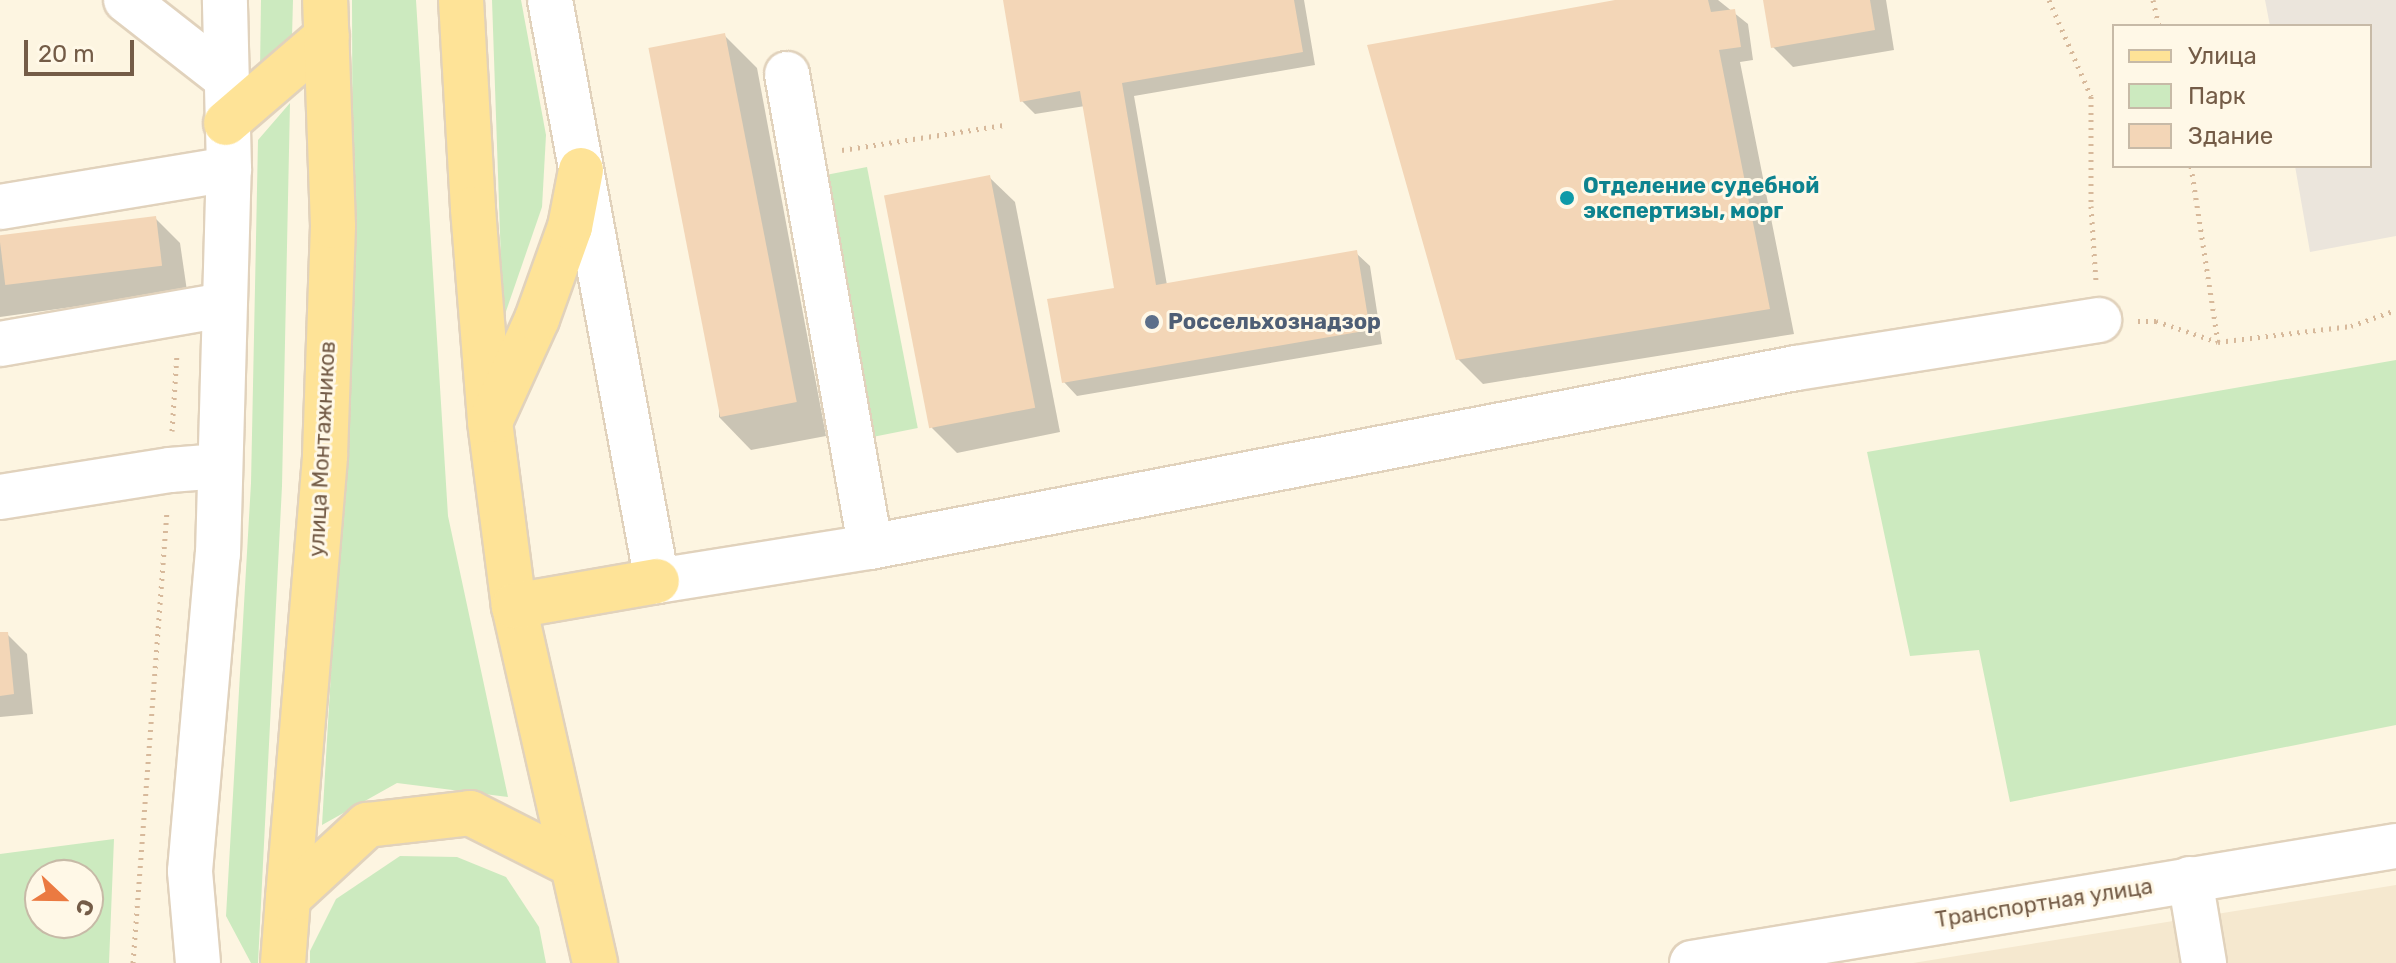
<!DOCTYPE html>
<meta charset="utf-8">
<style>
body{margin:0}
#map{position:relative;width:2396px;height:963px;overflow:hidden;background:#fdf5e1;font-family:Rubik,sans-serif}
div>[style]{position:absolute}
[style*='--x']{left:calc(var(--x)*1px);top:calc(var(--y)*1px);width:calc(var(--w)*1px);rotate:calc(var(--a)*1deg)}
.residential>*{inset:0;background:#f5e8cf}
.industrial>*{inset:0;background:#ebe5dc}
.green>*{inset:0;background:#cceabf;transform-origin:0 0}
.shadow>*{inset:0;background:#0003}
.building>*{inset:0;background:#f3d6b7;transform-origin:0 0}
.path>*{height:5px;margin-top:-2.5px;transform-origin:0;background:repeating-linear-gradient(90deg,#d7b99b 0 2px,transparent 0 8px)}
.roads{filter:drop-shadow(2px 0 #e1d2bc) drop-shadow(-2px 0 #e1d2bc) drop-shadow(0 2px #e1d2bc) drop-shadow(0 -2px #e1d2bc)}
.minor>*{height:44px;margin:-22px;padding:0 22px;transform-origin:22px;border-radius:22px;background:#fff}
.major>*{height:44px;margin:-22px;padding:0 22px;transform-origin:22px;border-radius:22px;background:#fee397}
.dots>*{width:22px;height:22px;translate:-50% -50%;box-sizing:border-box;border:4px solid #fff8e7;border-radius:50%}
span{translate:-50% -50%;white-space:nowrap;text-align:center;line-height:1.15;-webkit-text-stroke:6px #fff8e7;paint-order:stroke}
.culture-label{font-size:22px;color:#0d838f;font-weight:700}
.left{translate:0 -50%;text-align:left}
.service-label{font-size:22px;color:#4e5e75;font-weight:700}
.street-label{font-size:22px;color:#745c47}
.legend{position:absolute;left:2112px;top:24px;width:260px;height:144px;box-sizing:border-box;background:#fff8e7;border:2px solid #c7baa7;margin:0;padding:10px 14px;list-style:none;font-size:24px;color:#745c47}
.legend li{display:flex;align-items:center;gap:16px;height:40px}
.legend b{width:40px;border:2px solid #c7baa7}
.north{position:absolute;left:24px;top:859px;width:80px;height:80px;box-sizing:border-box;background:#fff8e7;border:2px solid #c7baa7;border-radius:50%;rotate:112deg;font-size:22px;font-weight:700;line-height:32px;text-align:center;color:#745c47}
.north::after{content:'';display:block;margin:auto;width:28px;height:36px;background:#eb7a41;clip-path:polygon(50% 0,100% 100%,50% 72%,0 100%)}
.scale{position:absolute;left:24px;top:40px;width:110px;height:36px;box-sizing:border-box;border:4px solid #745c47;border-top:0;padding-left:10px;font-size:24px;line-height:28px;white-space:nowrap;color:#745c47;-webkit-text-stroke:6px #fff8e7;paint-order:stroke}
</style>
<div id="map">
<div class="residential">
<i style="clip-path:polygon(2396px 885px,2396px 963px,1913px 963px)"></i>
</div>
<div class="industrial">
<i style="clip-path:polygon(2265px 0,2396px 0,2396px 236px,2310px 252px,2295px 166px,2370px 166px,2370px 26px,2270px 26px)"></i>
</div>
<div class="green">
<i style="clip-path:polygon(261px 0,293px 0,292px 37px,260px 69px)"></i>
<i style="clip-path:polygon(352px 0,416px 0,448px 516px,508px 797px,397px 783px,322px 825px,353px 299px)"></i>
<i style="clip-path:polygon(492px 0,521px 0,546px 135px,542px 207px,503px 320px)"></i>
<i style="clip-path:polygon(290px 103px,282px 486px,258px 963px,251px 963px,226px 916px,251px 483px,258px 140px)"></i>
<i style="left:867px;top:167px;width:266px;height:46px;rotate:79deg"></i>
<i style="clip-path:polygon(2396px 360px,2396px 725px,2010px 802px,1979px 650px,1910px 656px,1867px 452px)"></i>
<i style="clip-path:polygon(evenodd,114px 839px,109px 963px,0 963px,0 854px,114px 839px,40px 875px,88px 875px,88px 923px,40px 923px,40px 875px)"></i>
<i style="clip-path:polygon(400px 856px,457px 857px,506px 877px,539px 927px,546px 963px,310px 963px,310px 951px,336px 899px)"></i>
</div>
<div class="shadow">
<i style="clip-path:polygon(1005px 0,1304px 0,1315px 65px,1134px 96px,1167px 285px,1356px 253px,1370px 266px,1382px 344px,1077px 396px,1064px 382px,1116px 289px,1085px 106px,1035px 114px,1022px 101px)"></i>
<i style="clip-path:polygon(1626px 0,1718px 0,1748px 24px,1753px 60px,1740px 62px,1794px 334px,1483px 384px,1458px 359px)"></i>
<i style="clip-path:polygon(1765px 0,1886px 0,1894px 50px,1793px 67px,1773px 47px)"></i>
<i style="clip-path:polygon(724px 35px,757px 68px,826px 436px,751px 450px,719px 417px)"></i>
<i style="clip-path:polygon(989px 177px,1015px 202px,1060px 432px,957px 453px,932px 428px)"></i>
<i style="clip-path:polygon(155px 218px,180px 243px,187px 291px,0 317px,0 240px)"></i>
<i style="clip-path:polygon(0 634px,7px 634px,27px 654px,33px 714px,0 717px)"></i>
</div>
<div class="building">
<i style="clip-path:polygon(1003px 0,1294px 0,1303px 52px,1122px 83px,1156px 285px,1357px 250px,1370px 330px,1062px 383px,1047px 299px,1114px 288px,1080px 91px,1020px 102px)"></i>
<i style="clip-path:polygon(1615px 0,1708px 0,1711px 12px,1735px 9px,1741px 47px,1719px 50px,1770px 309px,1456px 360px,1367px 45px)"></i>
<i style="clip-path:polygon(1763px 0,1870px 0,1875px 30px,1771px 48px)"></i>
<i style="left:725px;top:33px;width:376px;height:78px;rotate:79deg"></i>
<i style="left:990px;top:175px;width:237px;height:108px;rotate:79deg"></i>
<i style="left:156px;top:216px;width:50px;height:158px;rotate:83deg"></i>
<i style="clip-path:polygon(0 632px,8px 632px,14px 694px,0 696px)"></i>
</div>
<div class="path">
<i style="--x:2049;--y:0;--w:105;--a:66.4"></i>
<i style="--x:2091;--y:96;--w:110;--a:90"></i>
<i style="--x:2091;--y:206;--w:76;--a:86.2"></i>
<i style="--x:2153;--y:0;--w:27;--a:77"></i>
<i style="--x:842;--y:150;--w:164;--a:-8.8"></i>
<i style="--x:2191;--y:166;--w:178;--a:81.3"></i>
<i style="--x:2138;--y:321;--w:18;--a:0"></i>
<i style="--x:2156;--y:321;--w:65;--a:18.7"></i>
<i style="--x:2218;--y:342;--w:134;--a:-6.9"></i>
<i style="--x:2351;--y:326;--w:48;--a:-19.6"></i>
<i style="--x:172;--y:431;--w:77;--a:-86.3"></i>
<i style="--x:133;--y:963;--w:455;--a:-85.7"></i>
</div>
<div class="roads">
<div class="minor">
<i style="--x:126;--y:0;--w:127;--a:38"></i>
<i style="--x:550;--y:0;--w:591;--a:79.57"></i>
<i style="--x:657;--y:581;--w:216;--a:-9.1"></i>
<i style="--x:870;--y:547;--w:943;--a:-10.94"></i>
<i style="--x:1796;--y:368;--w:307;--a:-9"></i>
<i style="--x:787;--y:74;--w:480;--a:80"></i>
<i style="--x:0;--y:207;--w:232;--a:-9.4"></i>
<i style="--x:0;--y:344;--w:226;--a:-9.9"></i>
<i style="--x:0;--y:497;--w:172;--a:-9"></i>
<i style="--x:170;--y:470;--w:50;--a:-4.6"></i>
<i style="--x:2190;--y:879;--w:85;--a:80.5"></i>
<i style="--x:198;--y:963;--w:92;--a:-95"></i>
<i style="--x:190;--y:871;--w:318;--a:-85"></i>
<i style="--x:218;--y:554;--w:385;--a:-88.4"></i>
<i style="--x:229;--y:169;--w:169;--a:-91.4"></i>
<i style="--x:1692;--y:963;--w:714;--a:-9.44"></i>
</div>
<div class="major">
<i style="--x:461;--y:0;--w:209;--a:86.7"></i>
<i style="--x:473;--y:209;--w:214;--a:85.4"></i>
<i style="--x:490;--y:422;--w:186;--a:82.6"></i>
<i style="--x:514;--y:606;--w:366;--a:77.2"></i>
<i style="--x:226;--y:123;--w:133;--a:-40.7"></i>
<i style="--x:491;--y:420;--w:111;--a:-65.5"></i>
<i style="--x:537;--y:319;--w:98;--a:-70.3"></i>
<i style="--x:570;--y:227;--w:58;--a:-79.1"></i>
<i style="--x:514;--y:606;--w:145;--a:-9.9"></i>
<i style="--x:288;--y:898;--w:445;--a:-85.2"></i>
<i style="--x:325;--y:455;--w:229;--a:-88"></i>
<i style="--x:333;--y:226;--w:226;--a:-92"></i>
<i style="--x:283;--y:963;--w:65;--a:-85.6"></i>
<i style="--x:288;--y:898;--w:108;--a:-42.7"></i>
<i style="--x:367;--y:825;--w:104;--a:-6.6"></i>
<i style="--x:470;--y:813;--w:111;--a:26.8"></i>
</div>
</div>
<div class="dots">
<i style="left:1567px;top:198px;background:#0f9aa8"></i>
<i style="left:1152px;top:322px;background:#5c6f8a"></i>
</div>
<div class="culture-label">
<span class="left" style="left:1583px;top:198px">Отделение судебной<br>экспертизы, морг</span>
</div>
<div class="service-label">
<span class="left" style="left:1168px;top:322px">Россельхознадзор</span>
</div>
<div class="street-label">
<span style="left:322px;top:449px;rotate:-87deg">улица Монтажников</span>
<span style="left:2044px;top:903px;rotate:-9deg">Транспортная улица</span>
</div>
<ul class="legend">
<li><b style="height:10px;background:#fee397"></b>Улица</li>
<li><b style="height:22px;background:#cceabf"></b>Парк</li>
<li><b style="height:22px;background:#f3d6b7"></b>Здание</li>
</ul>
<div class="north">С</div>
<div class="scale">20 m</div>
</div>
